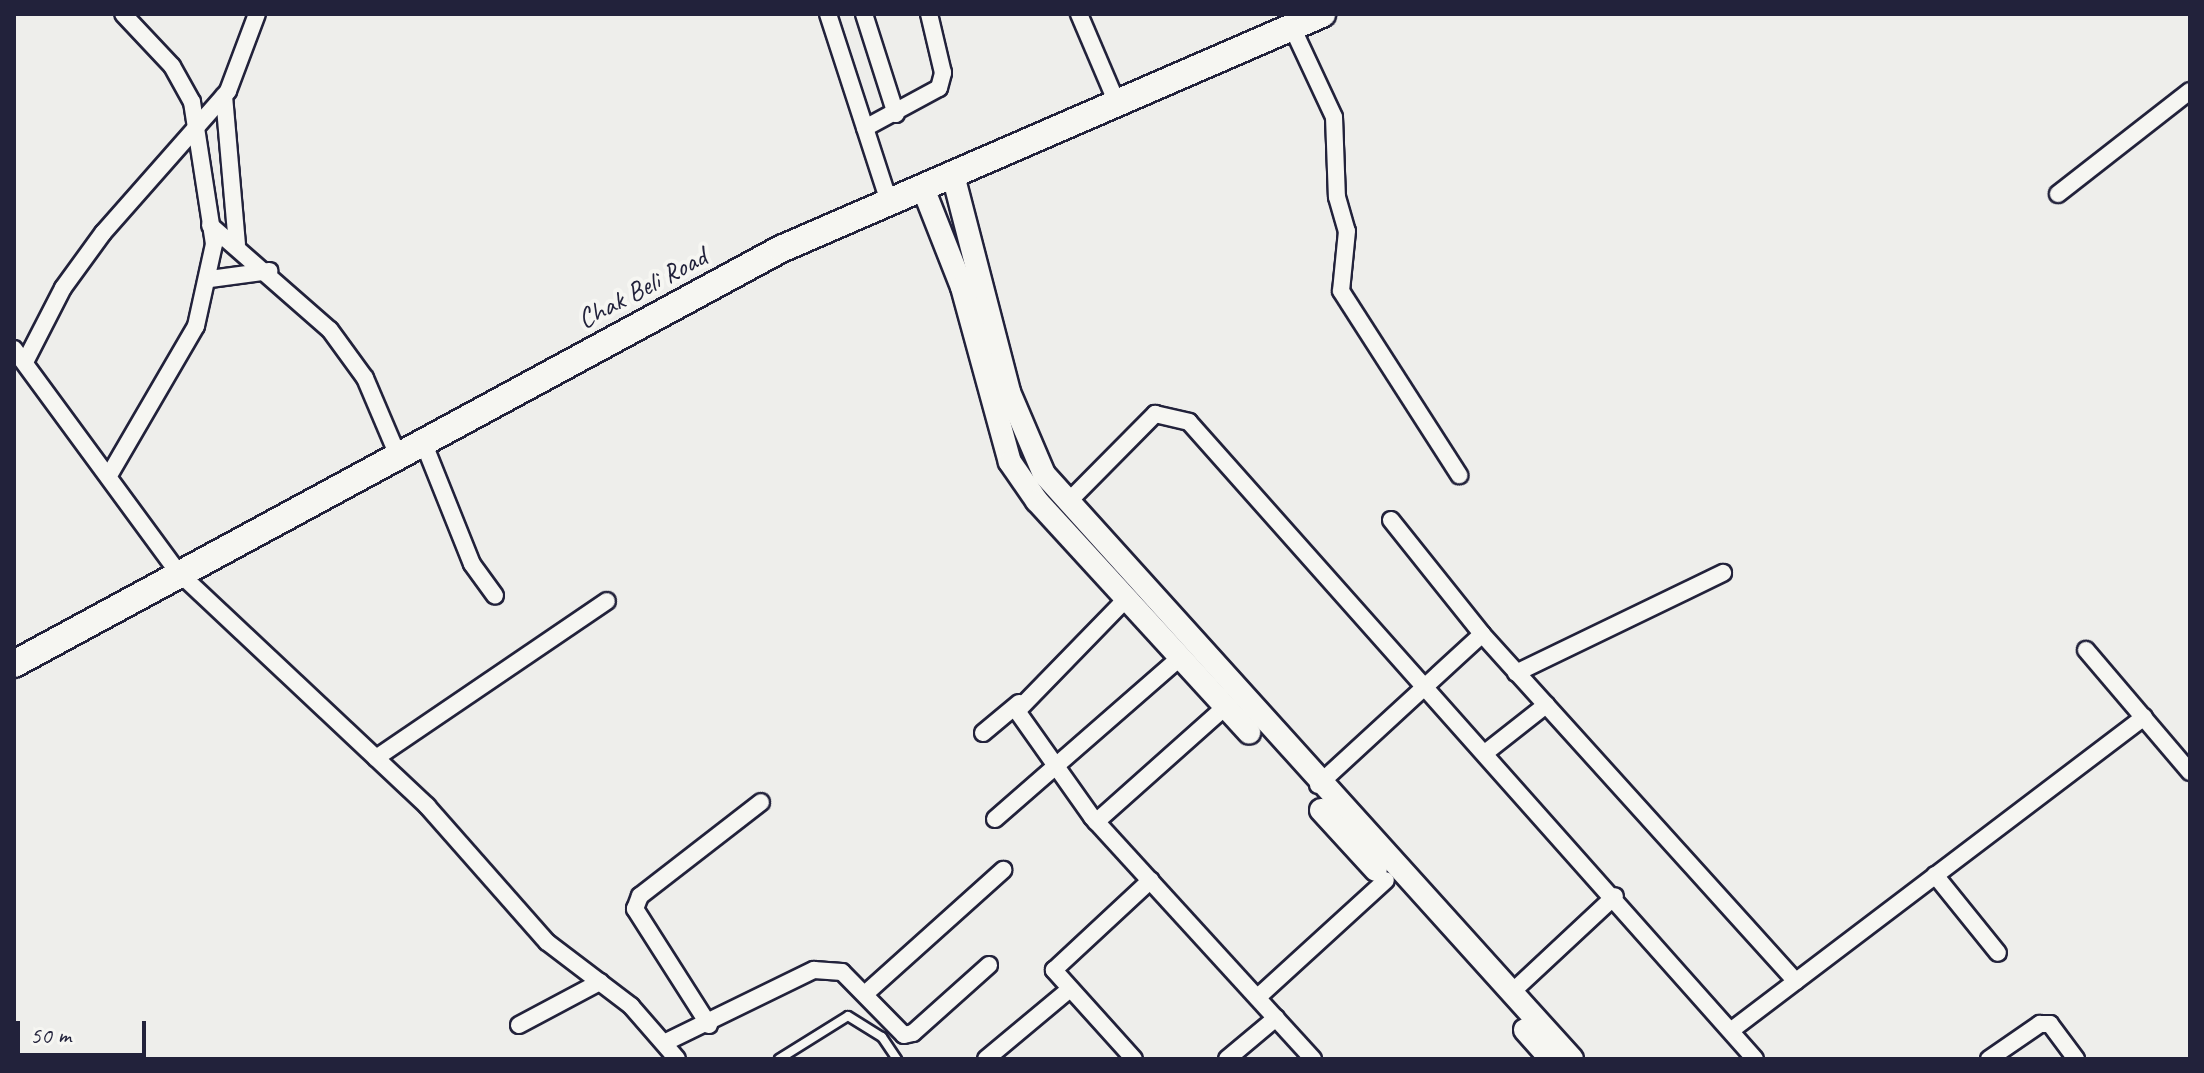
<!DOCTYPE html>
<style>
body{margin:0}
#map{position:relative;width:2204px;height:1073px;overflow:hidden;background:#eeeeeb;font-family:Caveat,sans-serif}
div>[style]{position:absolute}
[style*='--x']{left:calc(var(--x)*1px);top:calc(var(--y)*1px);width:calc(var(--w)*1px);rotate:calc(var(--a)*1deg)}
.roads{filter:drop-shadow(2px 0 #22223b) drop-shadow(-2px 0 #22223b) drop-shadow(0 2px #22223b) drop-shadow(0 -2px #22223b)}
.lane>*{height:8px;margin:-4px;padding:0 4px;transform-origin:4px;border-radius:4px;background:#f6f6f2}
.street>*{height:16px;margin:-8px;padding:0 8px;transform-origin:8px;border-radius:8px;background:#f6f6f2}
.secondary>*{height:22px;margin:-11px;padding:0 11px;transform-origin:11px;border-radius:11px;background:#f6f6f2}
.primary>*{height:26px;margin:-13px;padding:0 13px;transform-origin:13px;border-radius:13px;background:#f6f6f2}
span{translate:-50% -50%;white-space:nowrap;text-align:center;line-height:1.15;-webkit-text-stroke:8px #f6f6f2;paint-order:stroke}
.street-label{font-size:28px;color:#22223b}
.frame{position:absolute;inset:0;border:16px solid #22223b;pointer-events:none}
.scale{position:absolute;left:16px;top:1021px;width:130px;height:36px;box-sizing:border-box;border:4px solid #22223b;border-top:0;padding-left:10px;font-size:24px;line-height:28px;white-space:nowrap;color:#22223b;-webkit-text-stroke:6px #f6f6f2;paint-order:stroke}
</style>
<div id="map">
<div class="roads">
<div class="lane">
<i style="--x:779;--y:1059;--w:81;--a:-31.9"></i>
<i style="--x:848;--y:1016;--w:40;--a:32"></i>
<i style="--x:882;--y:1037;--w:27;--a:56"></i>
</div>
<div class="street">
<i style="--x:828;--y:14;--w:198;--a:72"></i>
<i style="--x:864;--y:14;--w:105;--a:72.3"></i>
<i style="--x:1079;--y:14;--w:97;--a:66.9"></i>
<i style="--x:1292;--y:27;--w:99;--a:65"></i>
<i style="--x:1334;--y:117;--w:80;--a:87.9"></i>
<i style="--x:1337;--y:197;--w:35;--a:74"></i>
<i style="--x:1347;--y:231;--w:60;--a:95.7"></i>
<i style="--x:1341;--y:291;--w:219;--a:57.3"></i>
<i style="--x:224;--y:96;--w:149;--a:85"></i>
<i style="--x:865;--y:128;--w:84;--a:-28.4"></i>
<i style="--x:939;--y:88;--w:16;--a:-75"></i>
<i style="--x:943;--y:73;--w:61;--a:-103.3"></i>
<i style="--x:2058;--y:194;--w:167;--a:-38"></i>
<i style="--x:210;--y:225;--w:159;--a:41.2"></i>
<i style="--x:330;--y:330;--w:59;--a:53.9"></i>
<i style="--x:365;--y:378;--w:87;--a:67"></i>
<i style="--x:210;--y:279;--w:60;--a:-7.7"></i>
<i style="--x:14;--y:349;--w:277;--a:53.7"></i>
<i style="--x:178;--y:572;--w:342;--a:43.2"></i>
<i style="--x:427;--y:806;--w:181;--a:48.6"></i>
<i style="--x:547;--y:942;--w:106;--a:37.3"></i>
<i style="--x:631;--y:1006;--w:70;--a:49"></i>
<i style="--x:25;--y:362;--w:83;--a:-62.8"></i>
<i style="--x:63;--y:288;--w:68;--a:-54"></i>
<i style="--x:103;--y:233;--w:189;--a:-48.6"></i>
<i style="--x:228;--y:91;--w:82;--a:-69.4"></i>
<i style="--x:424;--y:444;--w:129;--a:68.2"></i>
<i style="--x:472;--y:564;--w:39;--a:54"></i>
<i style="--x:111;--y:472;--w:169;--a:-59.8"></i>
<i style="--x:196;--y:326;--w:84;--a:-77.6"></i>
<i style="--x:214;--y:244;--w:144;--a:-98.8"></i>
<i style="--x:192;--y:102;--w:41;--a:-119.1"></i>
<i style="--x:172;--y:66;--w:71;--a:-133.3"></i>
<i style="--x:1068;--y:502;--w:124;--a:-45.3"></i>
<i style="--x:1155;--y:414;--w:35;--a:13"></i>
<i style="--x:1189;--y:422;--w:852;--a:48.38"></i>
<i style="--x:1391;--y:520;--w:146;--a:51.4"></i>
<i style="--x:1482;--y:634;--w:468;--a:47.9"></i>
<i style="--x:1126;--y:599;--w:156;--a:134.2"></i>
<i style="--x:1017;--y:711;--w:130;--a:54.7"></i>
<i style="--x:1092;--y:817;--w:328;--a:47.6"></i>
<i style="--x:2086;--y:650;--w:160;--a:49.6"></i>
<i style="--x:1516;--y:673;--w:230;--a:-25.8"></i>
<i style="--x:983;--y:733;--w:47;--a:-39.8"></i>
<i style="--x:1485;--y:753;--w:78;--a:-38.2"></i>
<i style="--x:376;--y:758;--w:279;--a:-34.2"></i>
<i style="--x:1318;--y:785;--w:223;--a:-42.6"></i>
<i style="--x:995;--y:819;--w:247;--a:-41.1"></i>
<i style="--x:1096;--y:822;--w:174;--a:-41.7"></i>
<i style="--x:1935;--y:875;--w:100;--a:51.1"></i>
<i style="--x:1511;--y:993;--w:142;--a:-43"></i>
<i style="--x:865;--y:994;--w:186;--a:-41.9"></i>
<i style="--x:1258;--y:997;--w:173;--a:-42.4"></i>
<i style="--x:519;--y:1025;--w:92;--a:-28"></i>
<i style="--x:709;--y:1025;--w:138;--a:-122.5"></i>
<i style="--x:635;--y:909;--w:14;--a:-69"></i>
<i style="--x:640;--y:896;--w:153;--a:-37.8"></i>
<i style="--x:1733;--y:1029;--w:516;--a:-37.2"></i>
<i style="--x:664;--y:1043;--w:167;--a:-26"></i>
<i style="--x:814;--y:970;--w:28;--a:4"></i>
<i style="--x:842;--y:972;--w:88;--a:45.5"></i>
<i style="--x:904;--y:1035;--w:9;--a:-13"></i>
<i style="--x:913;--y:1033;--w:102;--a:-41.8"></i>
<i style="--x:986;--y:1059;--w:109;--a:-39.8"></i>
<i style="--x:1134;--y:1059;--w:120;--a:-132"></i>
<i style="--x:1054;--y:970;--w:132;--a:-42.9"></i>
<i style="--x:1227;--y:1059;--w:64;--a:-39.9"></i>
<i style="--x:1989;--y:1059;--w:62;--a:-34.5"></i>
<i style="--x:2040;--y:1024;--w:10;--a:0"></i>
<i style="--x:2050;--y:1024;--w:44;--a:53.4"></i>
</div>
<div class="secondary">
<i style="--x:953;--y:175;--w:224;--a:75.5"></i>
<i style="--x:1009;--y:392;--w:89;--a:66.9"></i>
<i style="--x:1044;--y:474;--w:788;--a:47.93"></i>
<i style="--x:923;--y:188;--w:106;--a:68.5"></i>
<i style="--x:962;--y:287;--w:181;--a:74.7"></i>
<i style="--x:1010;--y:462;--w:47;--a:55.3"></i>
<i style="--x:1037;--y:501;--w:314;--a:47.5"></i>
<i style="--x:1321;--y:810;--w:81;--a:47.5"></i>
<i style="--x:1525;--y:1030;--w:39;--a:48"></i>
</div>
<div class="primary">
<i style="--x:14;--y:664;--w:872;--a:-28.42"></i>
<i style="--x:781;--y:249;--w:590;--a:-23.48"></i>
</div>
</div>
<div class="street-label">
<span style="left:642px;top:288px;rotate:-28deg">Chak Beli Road</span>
</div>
<div class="frame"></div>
<div class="scale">50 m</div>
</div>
